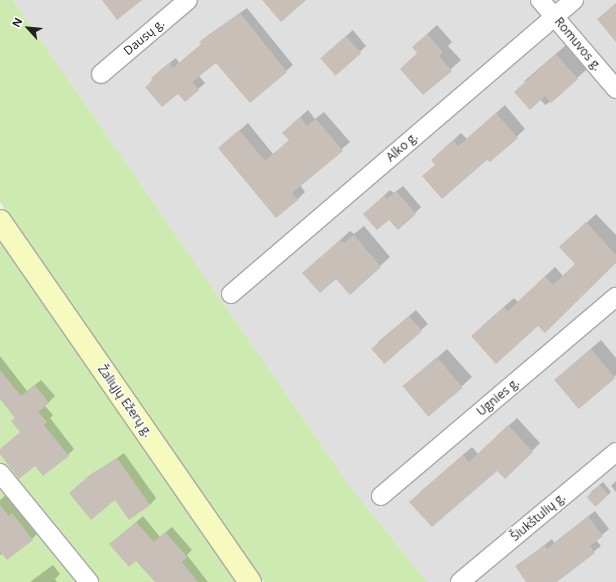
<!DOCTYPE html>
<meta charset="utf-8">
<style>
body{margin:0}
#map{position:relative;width:616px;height:582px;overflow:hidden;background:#f2efe9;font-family:"Open Sans",sans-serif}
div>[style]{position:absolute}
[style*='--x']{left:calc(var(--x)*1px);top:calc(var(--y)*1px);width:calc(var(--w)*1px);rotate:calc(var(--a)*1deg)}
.residential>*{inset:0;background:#e0dfdf}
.grass>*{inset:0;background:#cdebb0}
.shadow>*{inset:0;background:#0003;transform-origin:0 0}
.building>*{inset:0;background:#c7bfb8;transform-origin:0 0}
.roads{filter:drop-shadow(1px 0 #a9a9a9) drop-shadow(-1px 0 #a9a9a9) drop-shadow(0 1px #a9a9a9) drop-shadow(0 -1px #a9a9a9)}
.street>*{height:18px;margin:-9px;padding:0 9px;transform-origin:9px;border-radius:9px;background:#fff}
.secondary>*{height:22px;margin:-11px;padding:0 11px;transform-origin:11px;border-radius:11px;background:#f7fabf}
span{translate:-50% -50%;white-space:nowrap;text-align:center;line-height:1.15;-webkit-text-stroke:3px #fff;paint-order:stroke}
.street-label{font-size:12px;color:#222}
.north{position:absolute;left:8px;top:8px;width:40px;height:40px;-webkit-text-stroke:3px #fff;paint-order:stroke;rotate:297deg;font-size:11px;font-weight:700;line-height:16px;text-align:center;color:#222}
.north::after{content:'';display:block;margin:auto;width:14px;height:18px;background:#222;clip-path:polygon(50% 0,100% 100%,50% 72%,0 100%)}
</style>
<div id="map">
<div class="residential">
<i style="clip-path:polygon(13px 0,616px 0,616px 582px,427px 582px,349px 485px)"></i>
</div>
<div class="grass">
<i style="clip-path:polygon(0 0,13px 0,349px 485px,427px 582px,264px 582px,0 202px)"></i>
<i style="clip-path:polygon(0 239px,240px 582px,0 582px)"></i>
</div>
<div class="shadow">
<i style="clip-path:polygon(247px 8px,293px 65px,250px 102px,216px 62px,199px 76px,205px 83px,185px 101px,178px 93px,147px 87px,158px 72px,176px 58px,179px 63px,202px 44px,200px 42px,207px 36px)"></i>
<i style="clip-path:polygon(437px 25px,452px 42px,448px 46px,461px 60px,423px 94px,418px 53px,413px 47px)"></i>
<i style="clip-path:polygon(353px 30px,366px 46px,360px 52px,328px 52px)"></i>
<i style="left:566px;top:45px;width:32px;height:55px;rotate:49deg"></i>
<i style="clip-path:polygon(505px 105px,525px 129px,490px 161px,487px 158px,436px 165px,432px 160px,461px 133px,467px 139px)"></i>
<i style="clip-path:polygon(308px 110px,315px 119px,324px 112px,350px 142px,300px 185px,305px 192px,297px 200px,219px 148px,248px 123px,273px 154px,290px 140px,291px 125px)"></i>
<i style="clip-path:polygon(403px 186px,421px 207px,415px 213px,389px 219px,364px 214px,390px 190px,394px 193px)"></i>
<i style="clip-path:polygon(596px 214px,616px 235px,616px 262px,539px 325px,482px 326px,514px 298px,518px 302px,555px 267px,563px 276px,576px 264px,570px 238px)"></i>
<i style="clip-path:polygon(364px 226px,390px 257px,350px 293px,336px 278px,304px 273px,350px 231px,354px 234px)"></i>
<i style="clip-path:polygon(416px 310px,428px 324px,384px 362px,378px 342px)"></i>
<i style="clip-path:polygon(601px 340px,616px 358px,616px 375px,578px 407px,565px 371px)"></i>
<i style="clip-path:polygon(447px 349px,472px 377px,429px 416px,414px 378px)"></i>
<i style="clip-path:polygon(0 356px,27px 391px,41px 380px,55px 396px,45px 406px,53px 415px,50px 418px,74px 449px,68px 455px,35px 465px,0 453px,0 450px,21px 432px,16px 417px,0 398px)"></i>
<i style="clip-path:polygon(517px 418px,540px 443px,532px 451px,497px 470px,419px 493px,472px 447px,478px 454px)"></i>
<i style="clip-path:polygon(124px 453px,156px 498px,150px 505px,76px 487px)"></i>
<i style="clip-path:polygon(616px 481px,616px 492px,611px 486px)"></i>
<i style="clip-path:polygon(603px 482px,611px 492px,608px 495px,590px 493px)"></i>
<i style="clip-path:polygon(8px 493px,42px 529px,32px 539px,0 555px,0 500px)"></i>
<i style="clip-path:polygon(595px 511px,609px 529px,596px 540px,601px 546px,554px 582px,527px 582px,516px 567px,552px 539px,554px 543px)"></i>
<i style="clip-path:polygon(143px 516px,160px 537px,172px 527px,192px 550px,187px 555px,208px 582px,156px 582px,136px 560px,111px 544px)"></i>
<i style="clip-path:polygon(53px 565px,60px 574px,55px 579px,57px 582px,30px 582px)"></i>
</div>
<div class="building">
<i style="clip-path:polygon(102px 0,142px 0,117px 20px)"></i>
<i style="clip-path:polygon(262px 0,306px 0,281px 22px)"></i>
<i style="clip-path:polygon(616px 3px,616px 42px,597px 19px)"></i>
<i style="clip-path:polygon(240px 13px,287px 72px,250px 103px,216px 63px,192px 82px,199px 90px,185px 102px,178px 94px,162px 107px,145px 87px,153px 81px,151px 78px,169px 63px,173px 68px,201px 44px,199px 42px)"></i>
<i style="clip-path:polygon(427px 34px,443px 52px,439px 56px,452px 71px,423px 95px,400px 69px,417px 53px,412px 47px)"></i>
<i style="left:346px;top:36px;width:23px;height:34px;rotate:49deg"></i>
<i style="clip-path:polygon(556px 54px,578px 79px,551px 103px,545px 96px,530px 110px,514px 92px)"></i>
<i style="clip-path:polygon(496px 113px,518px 138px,490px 162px,487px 160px,442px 199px,422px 176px,435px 165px,431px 160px,453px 140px,458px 146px)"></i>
<i style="clip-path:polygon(300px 117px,307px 126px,316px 119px,343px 151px,292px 193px,298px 200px,276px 218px,218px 148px,239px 130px,265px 161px,289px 140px,282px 133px)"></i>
<i style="clip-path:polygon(396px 191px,416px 214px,398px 230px,389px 220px,377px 230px,363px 214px,384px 196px,387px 199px)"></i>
<i style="clip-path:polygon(586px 222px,616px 255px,616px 263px,545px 333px,538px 326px,496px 364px,471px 336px,504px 307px,508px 311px,545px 276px,553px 285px,575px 264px,559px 247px)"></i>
<i style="clip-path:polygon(354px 235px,381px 267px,350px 295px,336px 279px,320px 293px,302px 273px,340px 240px,344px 243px)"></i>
<i style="left:409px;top:316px;width:20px;height:50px;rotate:49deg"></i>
<i style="left:591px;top:349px;width:38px;height:48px;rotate:50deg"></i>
<i style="left:437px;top:357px;width:40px;height:45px;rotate:50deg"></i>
<i style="clip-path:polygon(0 370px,21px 396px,35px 385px,49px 403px,38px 412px,47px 422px,44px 425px,69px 456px,43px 476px,35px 466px,19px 479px,0 454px,0 449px,20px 432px,11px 421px,15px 418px,0 399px)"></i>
<i style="clip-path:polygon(508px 425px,533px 452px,505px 479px,497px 471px,432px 527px,409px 502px,463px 455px,469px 462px)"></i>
<i style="clip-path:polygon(117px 458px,150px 505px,129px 520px,115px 500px,91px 520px,69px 493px,91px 474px)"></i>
<i style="left:600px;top:485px;width:13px;height:18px;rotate:48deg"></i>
<i style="clip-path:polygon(0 505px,9px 516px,12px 513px,33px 540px,7px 560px,0 552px)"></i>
<i style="clip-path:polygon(588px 516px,603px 536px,590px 546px,595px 553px,557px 582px,526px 582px,515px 566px,545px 545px,547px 549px)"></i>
<i style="clip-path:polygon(136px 522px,154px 542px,165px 532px,187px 557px,182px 562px,198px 582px,155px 582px,136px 561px,129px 567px,109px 544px)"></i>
</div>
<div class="roads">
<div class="street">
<i style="--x:540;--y:0;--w:117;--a:49.5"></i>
<i style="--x:101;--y:74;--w:114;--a:-40.4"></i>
<i style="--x:231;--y:294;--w:452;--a:-40.6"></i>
<i style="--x:0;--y:473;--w:141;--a:50.8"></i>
<i style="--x:381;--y:496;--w:308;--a:-40.3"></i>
<i style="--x:460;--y:582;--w:203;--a:-39.8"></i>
</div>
<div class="secondary">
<i style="--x:0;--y:221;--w:439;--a:55.3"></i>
</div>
</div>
<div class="street-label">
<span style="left:144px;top:37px;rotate:-40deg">Dausų g.</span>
<span style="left:578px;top:44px;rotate:50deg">Romuvos g.</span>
<span style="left:402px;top:147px;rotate:-41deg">Alko g.</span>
<span style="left:498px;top:397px;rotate:-40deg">Ugnies g.</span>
<span style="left:125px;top:401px;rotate:55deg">Žaliųjų Ežerų g.</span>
<span style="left:538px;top:517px;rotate:-40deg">Šiukštulių g.</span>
</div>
<div class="north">N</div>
</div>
